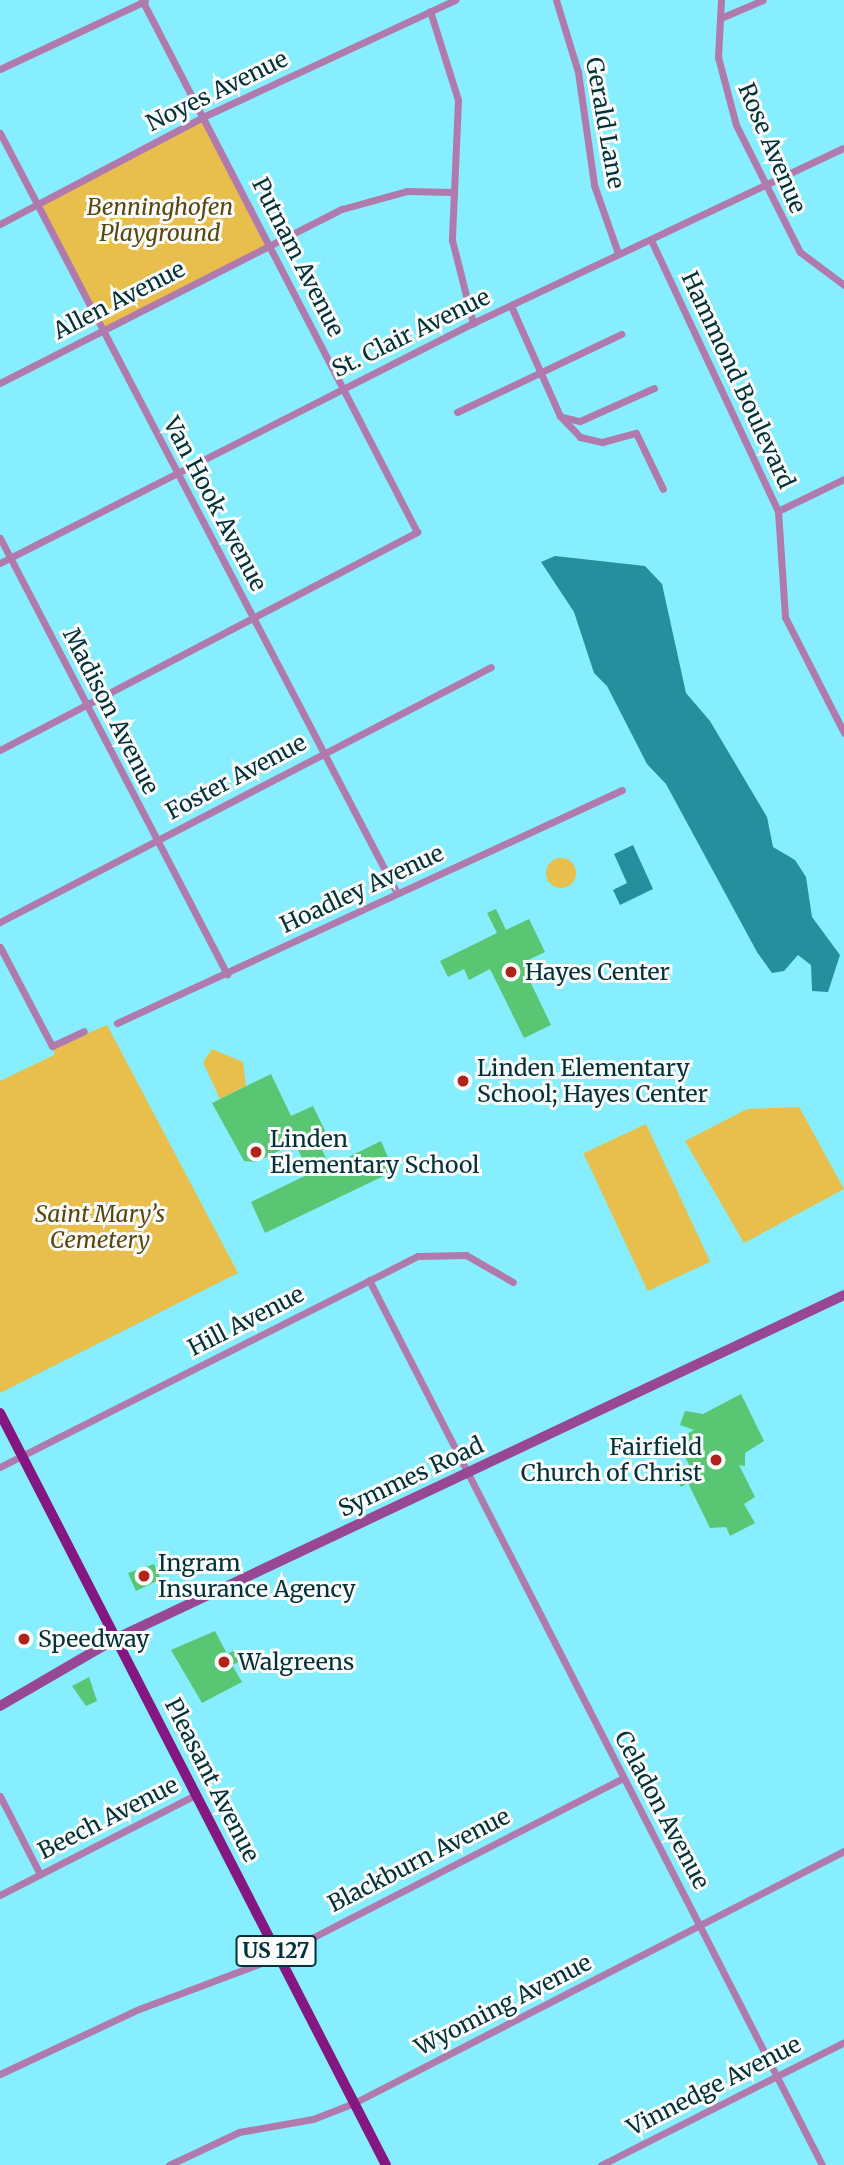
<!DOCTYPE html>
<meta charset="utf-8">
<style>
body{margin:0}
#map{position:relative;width:844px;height:2165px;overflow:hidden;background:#86eeff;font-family:Merriweather,serif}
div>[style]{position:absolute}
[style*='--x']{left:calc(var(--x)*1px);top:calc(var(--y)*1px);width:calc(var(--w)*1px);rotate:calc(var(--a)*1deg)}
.green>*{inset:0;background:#e8bf4c;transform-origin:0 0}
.round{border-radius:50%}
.water>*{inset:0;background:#268f9e}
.building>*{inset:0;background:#59c674}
.street>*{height:7px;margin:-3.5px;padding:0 3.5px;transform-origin:3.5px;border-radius:3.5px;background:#b17aad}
.secondary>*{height:10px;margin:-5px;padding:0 5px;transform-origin:5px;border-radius:5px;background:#984794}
.primary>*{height:10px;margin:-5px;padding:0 5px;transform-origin:5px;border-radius:5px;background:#841782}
.dots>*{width:19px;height:19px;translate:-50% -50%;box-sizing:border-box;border:4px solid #fcfcfc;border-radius:50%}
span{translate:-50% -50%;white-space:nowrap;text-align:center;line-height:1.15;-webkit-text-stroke:6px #fcfcfc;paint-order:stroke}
.shield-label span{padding:2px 5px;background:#fcfcfc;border:2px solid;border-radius:5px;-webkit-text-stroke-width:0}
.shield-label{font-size:21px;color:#003138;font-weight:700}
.street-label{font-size:23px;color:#003138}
.park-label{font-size:23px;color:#594710;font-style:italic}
.poi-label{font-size:23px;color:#003138}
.left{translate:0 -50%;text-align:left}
.right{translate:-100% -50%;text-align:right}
</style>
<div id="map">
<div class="green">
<i style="left:205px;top:116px;width:144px;height:190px;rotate:63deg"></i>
<i class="round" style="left:546px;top:858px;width:30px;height:30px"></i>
<i style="clip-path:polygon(107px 1025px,238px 1273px,0 1393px,0 1081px,54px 1055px,54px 1048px)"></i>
<i style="clip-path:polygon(212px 1049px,243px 1062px,246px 1086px,220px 1099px,203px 1062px)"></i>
<i style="clip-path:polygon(799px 1107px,844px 1189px,744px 1243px,685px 1141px,747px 1109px)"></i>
<i style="left:646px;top:1124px;width:152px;height:69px;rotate:65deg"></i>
</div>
<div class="water">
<i style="clip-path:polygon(555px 556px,645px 566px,662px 584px,686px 693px,710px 721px,767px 817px,773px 847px,795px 860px,806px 877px,812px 917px,840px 955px,828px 992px,812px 991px,811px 965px,798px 955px,784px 971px,772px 973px,757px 952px,666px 784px,647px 764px,607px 686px,594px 673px,574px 612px,541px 562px)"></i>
<i style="clip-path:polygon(633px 845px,653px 889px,620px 905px,613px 890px,627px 883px,614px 854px)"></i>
</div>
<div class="building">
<i style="clip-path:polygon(496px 909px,506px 930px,529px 919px,545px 952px,526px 961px,533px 975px,528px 977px,551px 1025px,524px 1038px,490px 969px,469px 980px,464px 969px,448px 977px,440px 961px,497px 933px,487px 913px)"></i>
<i style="clip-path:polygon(271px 1074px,291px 1116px,313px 1106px,332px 1145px,322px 1150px,330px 1166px,381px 1141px,394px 1171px,265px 1233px,251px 1202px,309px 1174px,295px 1143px,256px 1162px,244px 1161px,212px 1103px)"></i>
<i style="clip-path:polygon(741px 1394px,764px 1441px,745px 1453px,745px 1466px,739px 1465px,755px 1497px,744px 1504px,755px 1523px,730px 1536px,726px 1527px,710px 1528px,688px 1483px,681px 1487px,676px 1478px,691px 1469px,677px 1440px,694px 1430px,680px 1425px,685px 1411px,703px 1414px)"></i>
<i style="clip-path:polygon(154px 1564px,161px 1579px,136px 1591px,128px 1573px)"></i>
<i style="clip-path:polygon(215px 1631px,227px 1654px,233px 1651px,239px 1662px,232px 1665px,242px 1682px,202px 1703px,171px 1650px)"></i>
<i style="clip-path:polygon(89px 1677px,97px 1701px,86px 1706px,72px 1686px)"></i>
</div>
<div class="street">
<i style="--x:556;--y:0;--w:75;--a:73"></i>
<i style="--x:578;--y:72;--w:114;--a:81.9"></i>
<i style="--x:594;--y:185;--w:72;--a:70.6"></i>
<i style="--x:721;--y:0;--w:57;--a:93"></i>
<i style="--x:718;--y:57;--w:70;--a:75.2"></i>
<i style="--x:736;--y:125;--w:142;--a:63.3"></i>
<i style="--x:800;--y:252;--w:55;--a:36.9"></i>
<i style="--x:430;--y:11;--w:93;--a:72.5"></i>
<i style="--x:458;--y:100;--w:140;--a:92.5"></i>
<i style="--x:452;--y:240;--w:86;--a:75.8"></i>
<i style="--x:723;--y:17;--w:43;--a:-23"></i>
<i style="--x:0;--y:69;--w:160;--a:-25.1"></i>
<i style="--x:0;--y:133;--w:857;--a:62.42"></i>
<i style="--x:0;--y:224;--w:232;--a:-27.8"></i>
<i style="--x:205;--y:116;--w:276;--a:-24.9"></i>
<i style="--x:651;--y:240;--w:299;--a:64.9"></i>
<i style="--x:778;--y:511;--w:106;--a:86.2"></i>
<i style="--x:785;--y:617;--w:130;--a:63"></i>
<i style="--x:511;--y:306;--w:120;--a:66"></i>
<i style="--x:560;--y:416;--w:29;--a:46"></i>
<i style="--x:580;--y:437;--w:23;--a:13"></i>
<i style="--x:602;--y:442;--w:35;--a:-15"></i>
<i style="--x:636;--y:433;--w:62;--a:64.3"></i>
<i style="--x:0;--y:383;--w:384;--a:-27"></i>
<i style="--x:342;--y:209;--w:67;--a:-15.5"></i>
<i style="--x:407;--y:191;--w:46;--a:1.2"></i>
<i style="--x:457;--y:412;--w:182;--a:-25.4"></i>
<i style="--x:562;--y:417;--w:18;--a:13"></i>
<i style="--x:580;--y:421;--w:81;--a:-24"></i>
<i style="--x:778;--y:511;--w:73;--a:-25.9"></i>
<i style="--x:0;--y:538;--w:492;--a:62.5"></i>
<i style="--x:0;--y:563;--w:530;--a:-26.9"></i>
<i style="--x:473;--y:323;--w:410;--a:-25.3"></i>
<i style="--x:0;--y:750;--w:471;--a:-27.6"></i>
<i style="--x:417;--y:532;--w:599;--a:-117.34"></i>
<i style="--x:0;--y:922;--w:553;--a:-27.45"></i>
<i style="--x:0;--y:947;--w:112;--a:62.3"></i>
<i style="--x:52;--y:1046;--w:35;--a:-25"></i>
<i style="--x:117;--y:1023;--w:556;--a:-24.77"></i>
<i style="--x:369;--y:1280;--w:994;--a:62.89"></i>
<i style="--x:0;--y:1467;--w:468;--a:-26.8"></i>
<i style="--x:418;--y:1256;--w:48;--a:-1.2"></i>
<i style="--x:466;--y:1255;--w:54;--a:29.9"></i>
<i style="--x:0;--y:1796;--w:88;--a:62.9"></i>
<i style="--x:0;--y:1895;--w:219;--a:-27.1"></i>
<i style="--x:0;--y:2074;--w:153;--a:-25.1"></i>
<i style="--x:139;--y:2009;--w:137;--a:-20.6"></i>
<i style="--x:267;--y:1961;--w:400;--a:-27.2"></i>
<i style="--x:169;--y:2165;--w:77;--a:-25.2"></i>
<i style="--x:239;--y:2132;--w:75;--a:-10"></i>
<i style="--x:313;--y:2119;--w:44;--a:-21.3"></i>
<i style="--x:354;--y:2103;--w:551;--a:-27.22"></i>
<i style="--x:601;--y:2165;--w:272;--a:-26.8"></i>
</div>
<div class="secondary">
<i style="--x:0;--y:1706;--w:135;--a:-30.2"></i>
<i style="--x:117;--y:1638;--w:804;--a:-25.26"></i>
</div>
<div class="primary">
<i style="--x:0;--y:1413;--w:845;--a:62.83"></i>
</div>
<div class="dots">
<i style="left:511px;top:972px;background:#b12218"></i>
<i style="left:463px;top:1081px;background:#b12218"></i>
<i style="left:256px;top:1152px;background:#b12218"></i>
<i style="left:716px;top:1460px;background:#b12218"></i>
<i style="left:144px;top:1576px;background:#b12218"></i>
<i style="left:24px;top:1639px;background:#b12218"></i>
<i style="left:224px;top:1662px;background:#b12218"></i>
</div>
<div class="shield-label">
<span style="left:276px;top:1951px">US 127</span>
</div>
<div class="street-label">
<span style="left:217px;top:91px;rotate:-26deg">Noyes Avenue</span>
<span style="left:605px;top:123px;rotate:80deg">Gerald Lane</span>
<span style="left:772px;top:148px;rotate:67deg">Rose Avenue</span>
<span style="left:298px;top:257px;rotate:63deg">Putnam Avenue</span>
<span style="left:119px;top:300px;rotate:-27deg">Allen Avenue</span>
<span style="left:411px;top:333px;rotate:-26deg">St. Clair Avenue</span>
<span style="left:738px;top:380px;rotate:65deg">Hammond Boulevard</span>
<span style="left:215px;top:504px;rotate:62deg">Van Hook Avenue</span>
<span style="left:111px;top:711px;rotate:63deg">Madison Avenue</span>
<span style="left:236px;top:777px;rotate:-28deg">Foster Avenue</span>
<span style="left:362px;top:889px;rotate:-25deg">Hoadley Avenue</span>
<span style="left:246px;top:1321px;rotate:-27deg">Hill Avenue</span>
<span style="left:411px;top:1477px;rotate:-25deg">Symmes Road</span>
<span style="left:212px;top:1780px;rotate:63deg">Pleasant Avenue</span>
<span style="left:662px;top:1810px;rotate:62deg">Celadon Avenue</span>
<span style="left:108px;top:1818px;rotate:-27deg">Beech Avenue</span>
<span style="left:419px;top:1860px;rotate:-27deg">Blackburn Avenue</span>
<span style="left:503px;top:2005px;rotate:-27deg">Wyoming Avenue</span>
<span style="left:714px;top:2086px;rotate:-27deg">Vinnedge Avenue</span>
</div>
<div class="park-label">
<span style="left:160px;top:220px">Benninghofen<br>Playground</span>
<span style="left:100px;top:1227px">Saint Mary’s<br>Cemetery</span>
</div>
<div class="poi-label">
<span class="left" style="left:525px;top:972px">Hayes Center</span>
<span class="left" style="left:477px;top:1081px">Linden Elementary<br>School; Hayes Center</span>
<span class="left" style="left:270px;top:1152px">Linden<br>Elementary School</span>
<span class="right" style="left:702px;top:1460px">Fairfield<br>Church of Christ</span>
<span class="left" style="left:158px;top:1576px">Ingram<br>Insurance Agency</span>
<span class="left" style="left:38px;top:1639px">Speedway</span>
<span class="left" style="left:238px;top:1662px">Walgreens</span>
</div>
</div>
